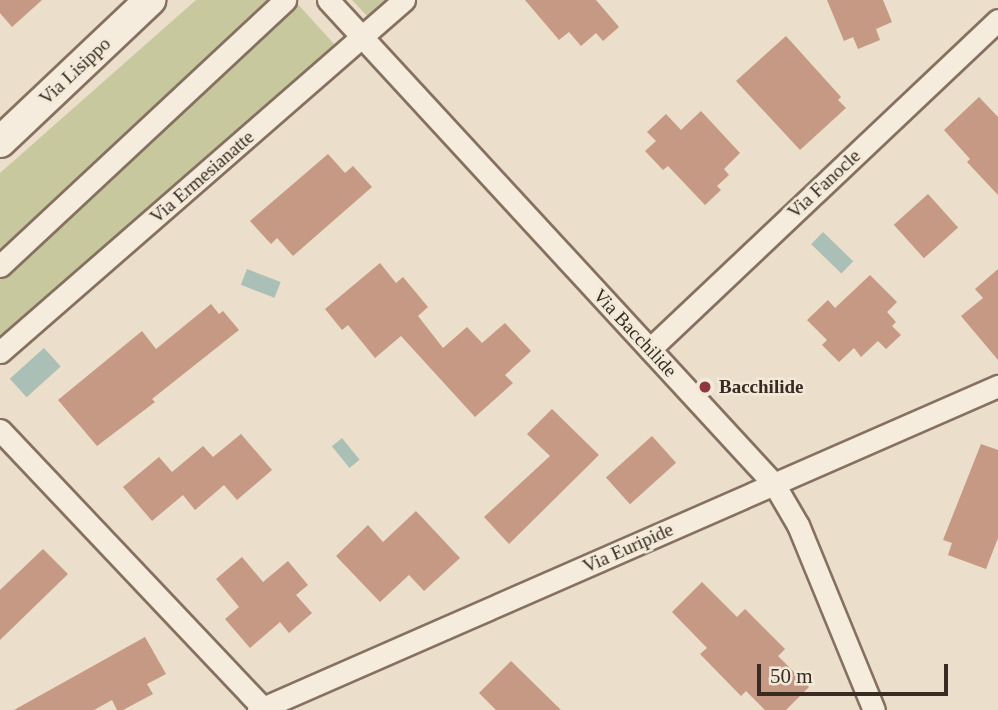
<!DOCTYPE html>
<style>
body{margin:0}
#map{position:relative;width:998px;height:710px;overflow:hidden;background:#ebdeca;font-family:"Times New Roman",serif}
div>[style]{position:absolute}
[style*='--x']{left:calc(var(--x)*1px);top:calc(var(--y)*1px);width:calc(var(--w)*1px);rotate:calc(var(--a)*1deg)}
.green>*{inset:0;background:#c8c89f}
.water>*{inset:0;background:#aac0b7;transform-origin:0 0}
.building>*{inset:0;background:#c59984;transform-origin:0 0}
.roads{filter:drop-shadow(2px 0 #867160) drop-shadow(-2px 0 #867160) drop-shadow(0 2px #867160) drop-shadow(0 -2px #867160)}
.street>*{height:21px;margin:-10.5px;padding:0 10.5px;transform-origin:10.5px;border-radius:10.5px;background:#f6ecdd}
.secondary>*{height:30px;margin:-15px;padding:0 15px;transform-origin:15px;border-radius:15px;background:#f6ecdd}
.dots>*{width:19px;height:19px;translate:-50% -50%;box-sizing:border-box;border:4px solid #f3e9d9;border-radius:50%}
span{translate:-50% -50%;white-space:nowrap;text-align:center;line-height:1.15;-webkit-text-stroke:5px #f3e9d9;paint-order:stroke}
.street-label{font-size:19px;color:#382b22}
.poi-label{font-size:19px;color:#382b22;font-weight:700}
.left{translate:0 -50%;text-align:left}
.scale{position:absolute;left:757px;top:664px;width:191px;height:32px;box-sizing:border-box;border:4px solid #382b22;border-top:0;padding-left:9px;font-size:21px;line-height:24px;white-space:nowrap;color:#382b22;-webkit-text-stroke:5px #f3e9d9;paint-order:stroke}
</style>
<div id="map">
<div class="green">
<i style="clip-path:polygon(196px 0,294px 0,335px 45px,0 341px,0 173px)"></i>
<i style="clip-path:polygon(352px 0,389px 0,369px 18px)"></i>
</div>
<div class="water">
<i style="left:823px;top:232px;width:42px;height:17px;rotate:44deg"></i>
<i style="left:247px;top:269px;width:36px;height:17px;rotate:21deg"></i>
<i style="left:44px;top:348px;width:25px;height:46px;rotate:48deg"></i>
<i style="left:342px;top:438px;width:28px;height:13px;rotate:51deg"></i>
</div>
<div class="building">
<i style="clip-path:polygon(0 0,42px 0,12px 27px,0 13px)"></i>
<i style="clip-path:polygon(525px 0,596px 0,619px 27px,603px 41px,596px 33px,581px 46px,569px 32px,559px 40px)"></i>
<i style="clip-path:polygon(827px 0,883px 0,892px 22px,876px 29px,880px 40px,858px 49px,853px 37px,844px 41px)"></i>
<i style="clip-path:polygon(786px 36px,841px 97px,838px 100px,846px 108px,800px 150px,736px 81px)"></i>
<i style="clip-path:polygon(979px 97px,998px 117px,998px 195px,967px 162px,970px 159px,944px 130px)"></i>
<i style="clip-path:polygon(701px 111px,740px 153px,724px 169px,729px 175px,717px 186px,721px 190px,705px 205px,668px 166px,663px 170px,645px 151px,656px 141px,647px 132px,666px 114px,681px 130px)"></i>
<i style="clip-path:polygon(328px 154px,345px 173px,353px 166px,372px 187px,293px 256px,277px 238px,271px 244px,250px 221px)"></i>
<i style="left:928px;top:194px;width:45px;height:46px;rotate:48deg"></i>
<i style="clip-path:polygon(380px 263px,396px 283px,403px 277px,428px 307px,418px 316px,443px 348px,467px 327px,482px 343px,505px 323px,531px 351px,505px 375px,513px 383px,475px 417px,401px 336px,375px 358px,348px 325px,342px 330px,325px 309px)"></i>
<i style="clip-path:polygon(998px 269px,998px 360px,961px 316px,983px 298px,975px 289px)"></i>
<i style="clip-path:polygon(870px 275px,897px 302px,887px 312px,896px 322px,892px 326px,901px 335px,886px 349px,878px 341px,861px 357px,854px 348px,839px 362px,822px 345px,827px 340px,807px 320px,828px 300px,835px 308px)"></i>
<i style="clip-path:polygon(211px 304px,219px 314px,223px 311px,239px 330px,152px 399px,155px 402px,97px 446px,58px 400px,142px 331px,156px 349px)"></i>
<i style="clip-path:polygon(552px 409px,599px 455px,509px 544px,484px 517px,550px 456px,527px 434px)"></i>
<i style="clip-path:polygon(241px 434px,272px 470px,237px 500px,224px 485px,195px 510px,183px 495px,152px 521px,123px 487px,159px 457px,172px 472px,203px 446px,213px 457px)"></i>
<i style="left:652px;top:436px;width:36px;height:62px;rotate:48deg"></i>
<i style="clip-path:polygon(981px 444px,998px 450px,998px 538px,986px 569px,948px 555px,952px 543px,943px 540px)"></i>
<i style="clip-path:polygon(416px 511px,460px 558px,424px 591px,409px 575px,380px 602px,336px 556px,368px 525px,383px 542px)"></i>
<i style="clip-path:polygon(43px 549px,68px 574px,0 640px,0 590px)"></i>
<i style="clip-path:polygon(242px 557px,263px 582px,288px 561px,308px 585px,296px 595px,312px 613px,289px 633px,280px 622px,250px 648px,225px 619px,239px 607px,216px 579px)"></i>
<i style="clip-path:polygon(702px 582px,737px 617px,745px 609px,785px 649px,778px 656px,809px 687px,786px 710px,765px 710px,746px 691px,741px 696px,700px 654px,707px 648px,672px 612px)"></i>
<i style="clip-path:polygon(145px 637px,166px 674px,147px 684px,153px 694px,123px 710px,117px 710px,112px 700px,94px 710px,14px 710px)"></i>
<i style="clip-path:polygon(511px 661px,561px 710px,496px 710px,479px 693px)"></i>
</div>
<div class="roads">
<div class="street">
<i style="--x:328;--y:0;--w:658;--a:47.34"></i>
<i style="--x:774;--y:484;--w:48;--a:59.7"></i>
<i style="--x:798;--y:525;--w:200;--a:67.7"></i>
<i style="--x:0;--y:266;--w:390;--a:-43"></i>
<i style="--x:650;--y:349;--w:479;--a:-43.4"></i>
<i style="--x:0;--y:352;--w:536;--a:-41.07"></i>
<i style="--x:0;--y:430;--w:383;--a:46.6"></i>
<i style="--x:258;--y:710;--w:808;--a:-23.65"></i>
</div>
<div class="secondary">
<i style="--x:0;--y:142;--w:207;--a:-43.4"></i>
</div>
</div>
<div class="dots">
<i style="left:705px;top:387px;background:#90363f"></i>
</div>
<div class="street-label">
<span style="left:75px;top:71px;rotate:-43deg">Via Lisippo</span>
<span style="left:202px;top:177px;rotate:-41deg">Via Ermesianatte</span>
<span style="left:824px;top:184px;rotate:-43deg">Via Fanocle</span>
<span style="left:635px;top:333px;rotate:47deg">Via Bacchilide</span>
<span style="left:628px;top:548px;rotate:-24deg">Via Euripide</span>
</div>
<div class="poi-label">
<span class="left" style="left:719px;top:387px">Bacchilide</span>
</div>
<div class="scale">50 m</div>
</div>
